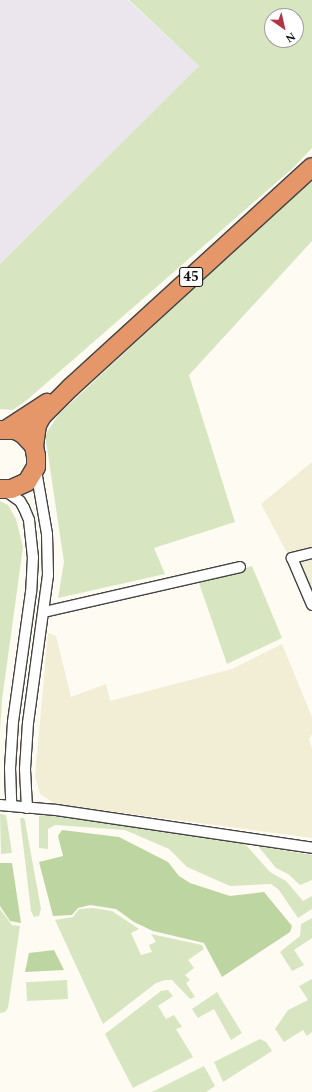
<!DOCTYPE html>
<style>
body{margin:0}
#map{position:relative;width:312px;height:1092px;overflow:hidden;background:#fefbf3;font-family:Spectral,serif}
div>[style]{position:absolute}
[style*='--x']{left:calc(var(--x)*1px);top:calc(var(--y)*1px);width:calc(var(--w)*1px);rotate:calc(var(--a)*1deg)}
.industrial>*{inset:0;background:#ebe5ed}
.farmland>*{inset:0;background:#f2edd5}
.green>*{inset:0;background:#d7e6c0;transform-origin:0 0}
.forest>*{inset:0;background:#bdd5a0}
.roads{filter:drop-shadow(1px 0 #434343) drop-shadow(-1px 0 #434343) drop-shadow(0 1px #434343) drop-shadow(0 -1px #434343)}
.street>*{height:10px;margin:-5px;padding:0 5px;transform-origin:5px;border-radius:5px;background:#fff}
.highway>*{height:18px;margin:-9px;padding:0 9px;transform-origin:9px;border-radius:9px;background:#e6976a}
span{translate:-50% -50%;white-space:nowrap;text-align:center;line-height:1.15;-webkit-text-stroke:4px #fff;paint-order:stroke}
.shield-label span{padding:1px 3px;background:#fff;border:1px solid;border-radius:3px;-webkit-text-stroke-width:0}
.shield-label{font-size:14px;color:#101010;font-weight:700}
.north{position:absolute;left:264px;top:8px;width:40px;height:40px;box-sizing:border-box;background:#fff;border:1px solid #9f9f9f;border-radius:50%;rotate:146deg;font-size:11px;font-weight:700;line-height:16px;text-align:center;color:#101010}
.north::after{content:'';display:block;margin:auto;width:14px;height:18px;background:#b23546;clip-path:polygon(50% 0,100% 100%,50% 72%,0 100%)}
</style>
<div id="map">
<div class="industrial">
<i style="clip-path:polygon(0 0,128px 0,199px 66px,0 264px)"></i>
</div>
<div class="farmland">
<i style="clip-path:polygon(312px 462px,312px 600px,261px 504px)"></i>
<i style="clip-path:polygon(48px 633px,56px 636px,71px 697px,106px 684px,110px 701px,232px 669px,282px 644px,312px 717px,312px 734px,309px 739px,312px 749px,312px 838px,55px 804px,40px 794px,35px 776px)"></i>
</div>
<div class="green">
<i style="clip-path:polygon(evenodd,129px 0,312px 0,312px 148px,293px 168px,27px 400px,13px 410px,0 409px,0 264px,199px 66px,129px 0,272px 16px,296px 16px,296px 40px,272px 40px,272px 16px)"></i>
<i style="clip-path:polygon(312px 178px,312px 241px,189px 375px,235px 522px,154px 548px,165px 574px,58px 598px,64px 562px,45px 435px,59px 414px)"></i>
<i style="clip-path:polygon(0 501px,8px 505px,16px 519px,23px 547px,2px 700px,0 731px)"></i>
<i style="clip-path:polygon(252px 566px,282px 638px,227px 664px,199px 583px)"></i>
<i style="clip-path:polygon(0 814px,6px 815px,12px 853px,1px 854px)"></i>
<i style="clip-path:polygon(42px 815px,102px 820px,245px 844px,270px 872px,286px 881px,303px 901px,312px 896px,312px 909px,298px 918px,279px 890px,271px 884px,230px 886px,187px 867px,169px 849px,125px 830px,55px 825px,48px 829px,48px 849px,39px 848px,39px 816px)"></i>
<i style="clip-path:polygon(20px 818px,24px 818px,25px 821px,41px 909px,39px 916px,34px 917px,31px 911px)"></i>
<i style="clip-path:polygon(258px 846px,312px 855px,312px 880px,300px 885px,288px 874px,276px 868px)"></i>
<i style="clip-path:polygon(93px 908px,112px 911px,139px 929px,131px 933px,141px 955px,152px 952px,149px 945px,156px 942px,151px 934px,202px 945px,204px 949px,188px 960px,194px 968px,185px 975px,190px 980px,186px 983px,195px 997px,190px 999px,172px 980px,165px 980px,156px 983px,103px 1024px,55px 920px,73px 917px,79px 909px)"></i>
<i style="clip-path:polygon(0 909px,12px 925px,20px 926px,8px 1008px,5px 1012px,0 1013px)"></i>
<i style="clip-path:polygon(312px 918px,312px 938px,294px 950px,304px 965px,292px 971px,280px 952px,300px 936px,301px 924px)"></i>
<i style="clip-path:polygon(312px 979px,312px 1032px,307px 1036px,303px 1030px,284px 1042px,275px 1029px,288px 1010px,308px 1000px,299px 986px)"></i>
<i style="left:67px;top:980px;width:19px;height:41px;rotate:87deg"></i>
<i style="clip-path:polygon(168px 990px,173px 996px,158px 1006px,166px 1019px,174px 1015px,182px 1027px,176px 1029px,193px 1057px,133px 1088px,105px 1034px,161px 991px)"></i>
<i style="clip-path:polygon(217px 992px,242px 1033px,231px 1040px,214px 1009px,198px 1018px,192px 1009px)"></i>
<i style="clip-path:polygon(260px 1039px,266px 1042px,272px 1051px,223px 1082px,214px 1062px)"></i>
<i style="clip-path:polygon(204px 1066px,215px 1086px,206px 1092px,152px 1092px)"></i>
</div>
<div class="forest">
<i style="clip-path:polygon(62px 830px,119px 837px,168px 862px,179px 876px,190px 883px,230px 896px,264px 892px,292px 926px,290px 932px,222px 977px,204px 943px,153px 931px,134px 922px,116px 909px,90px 905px,78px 908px,72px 915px,53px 916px,39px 862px,63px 856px,58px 836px)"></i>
<i style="clip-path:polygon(0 863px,12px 863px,21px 923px,10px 921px,0 906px)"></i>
<i style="clip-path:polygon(54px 950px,64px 970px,25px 972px,29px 953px)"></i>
</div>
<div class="roads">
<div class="street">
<i style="--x:4;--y:490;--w:19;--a:35"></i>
<i style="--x:20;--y:501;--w:8;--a:60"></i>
<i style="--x:24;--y:508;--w:13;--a:67"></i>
<i style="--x:29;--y:520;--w:37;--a:84"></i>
<i style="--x:33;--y:557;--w:35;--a:93"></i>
<i style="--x:31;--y:592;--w:131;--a:97.9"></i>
<i style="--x:13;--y:722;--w:46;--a:93.7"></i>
<i style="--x:10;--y:768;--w:38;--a:88"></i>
<i style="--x:312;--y:553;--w:21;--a:166"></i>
<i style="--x:292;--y:558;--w:51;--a:66.9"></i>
<i style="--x:44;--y:612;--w:201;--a:-12.9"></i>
<i style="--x:0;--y:805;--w:56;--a:5.1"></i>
<i style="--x:56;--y:810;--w:259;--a:8.4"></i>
<i style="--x:27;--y:808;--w:39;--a:-93"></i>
<i style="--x:25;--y:769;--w:46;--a:-86.3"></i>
<i style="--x:28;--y:723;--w:149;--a:-82.3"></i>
<i style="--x:48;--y:575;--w:41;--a:-91.4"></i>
<i style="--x:47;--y:534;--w:65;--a:-99.8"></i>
</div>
<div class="highway">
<i style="--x:7;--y:429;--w:48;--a:-33"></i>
<i style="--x:0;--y:430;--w:15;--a:0"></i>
<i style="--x:15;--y:430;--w:9;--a:27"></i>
<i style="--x:23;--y:434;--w:16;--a:47"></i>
<i style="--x:34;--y:446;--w:10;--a:79"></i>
<i style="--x:36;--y:456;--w:11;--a:90"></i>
<i style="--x:36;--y:467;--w:17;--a:121"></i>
<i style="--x:27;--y:482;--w:17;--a:156"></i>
<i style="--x:11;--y:489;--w:11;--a:180"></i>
<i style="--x:34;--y:446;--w:21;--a:-82"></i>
<i style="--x:37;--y:425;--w:10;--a:-61"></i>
<i style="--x:42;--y:416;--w:41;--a:-45"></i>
<i style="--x:71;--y:387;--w:326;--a:-42.4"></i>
</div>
</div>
<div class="shield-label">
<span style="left:191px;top:277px">45</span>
</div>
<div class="north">N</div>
</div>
